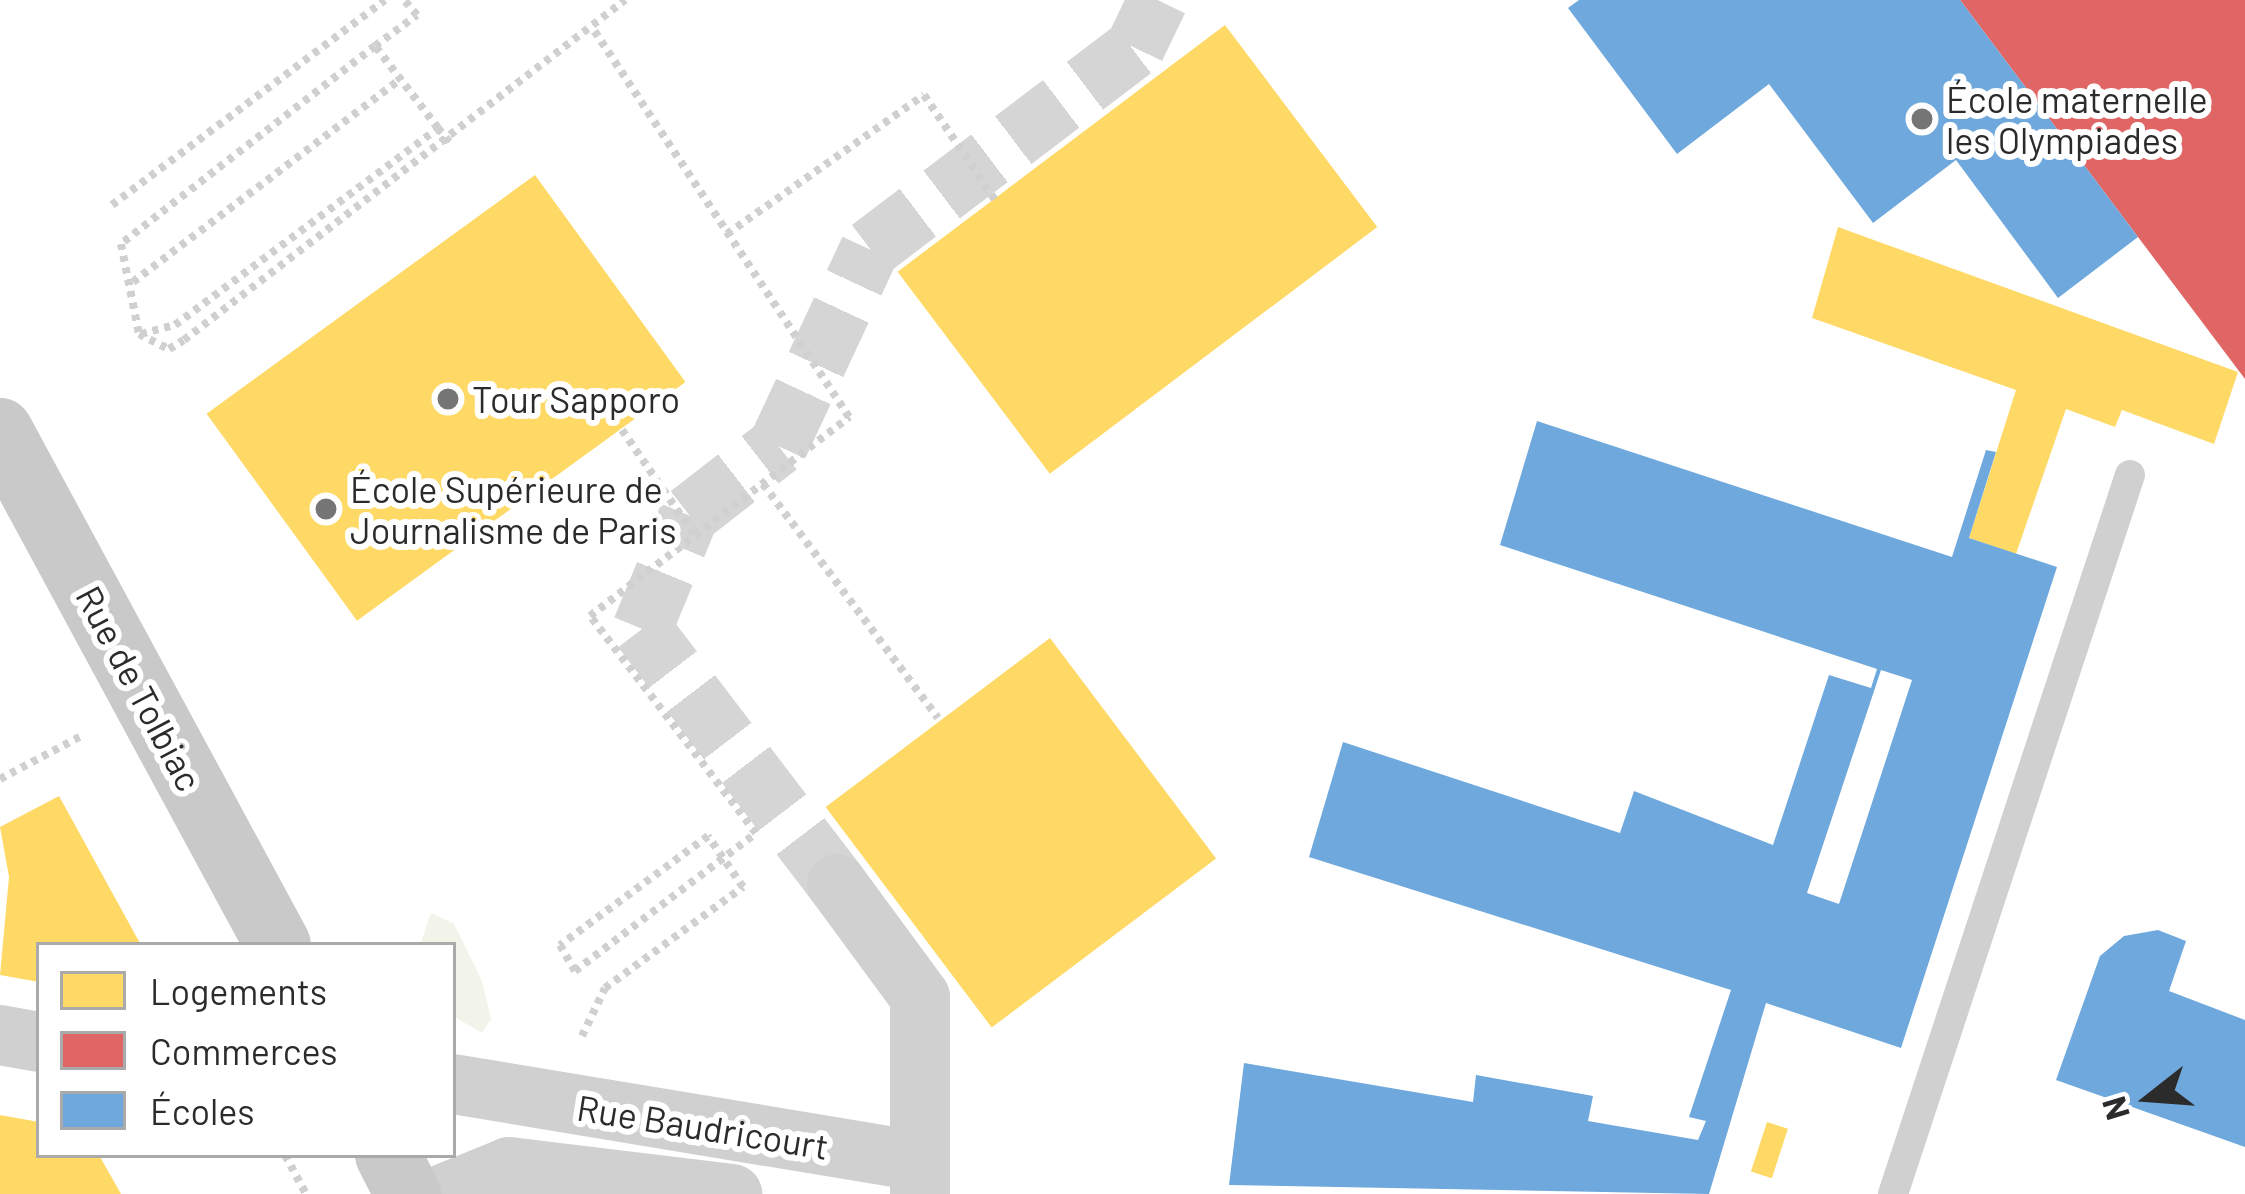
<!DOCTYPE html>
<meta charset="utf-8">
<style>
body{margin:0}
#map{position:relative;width:2245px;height:1194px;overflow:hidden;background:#fff;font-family:Barlow,sans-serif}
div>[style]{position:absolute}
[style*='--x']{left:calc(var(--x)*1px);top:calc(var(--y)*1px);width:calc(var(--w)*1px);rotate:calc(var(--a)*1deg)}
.green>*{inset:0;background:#f2f3e9}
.homes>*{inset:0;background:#ffd966;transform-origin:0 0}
.shops>*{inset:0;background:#e06666}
.schools>*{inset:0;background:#6fa8dc}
.street-tunnel>*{height:60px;margin-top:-30px;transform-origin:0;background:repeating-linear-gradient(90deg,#d5d5d5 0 60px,transparent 0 90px)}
.path>*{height:8px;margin-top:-4px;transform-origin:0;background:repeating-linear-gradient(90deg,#d0d0d0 0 6px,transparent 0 12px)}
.lane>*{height:30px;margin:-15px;padding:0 15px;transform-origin:15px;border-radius:15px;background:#d0d0d0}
.street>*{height:60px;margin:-30px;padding:0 30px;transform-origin:30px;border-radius:30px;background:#d0d0d0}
.secondary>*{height:66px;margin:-33px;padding:0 33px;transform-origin:33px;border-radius:33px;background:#c9c9c9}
.dots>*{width:33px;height:33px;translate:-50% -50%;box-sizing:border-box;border:6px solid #fff;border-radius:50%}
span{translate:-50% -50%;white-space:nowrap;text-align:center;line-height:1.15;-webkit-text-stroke:12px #fff;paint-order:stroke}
.poi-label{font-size:36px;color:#2b2b2b}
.left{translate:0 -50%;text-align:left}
.street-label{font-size:36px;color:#2b2b2b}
.legend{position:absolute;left:36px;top:942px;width:420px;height:216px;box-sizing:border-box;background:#fff;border:3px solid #aaa;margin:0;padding:15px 21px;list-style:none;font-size:36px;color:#2b2b2b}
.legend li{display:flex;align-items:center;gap:24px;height:60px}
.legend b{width:60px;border:3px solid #aaa}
.north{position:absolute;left:2089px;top:1038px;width:120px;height:120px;-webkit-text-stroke:9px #fff;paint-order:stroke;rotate:253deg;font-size:33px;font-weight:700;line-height:48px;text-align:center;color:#2b2b2b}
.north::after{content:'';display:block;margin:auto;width:42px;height:54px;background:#2b2b2b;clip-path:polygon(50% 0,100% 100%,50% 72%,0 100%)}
</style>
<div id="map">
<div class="green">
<i style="clip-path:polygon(431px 913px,454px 924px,482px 981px,491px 1019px,482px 1033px,453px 1016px,453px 945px,420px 945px)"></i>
</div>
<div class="homes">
<i style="left:1225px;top:25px;width:253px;height:410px;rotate:53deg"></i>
<i style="left:535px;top:175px;width:256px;height:406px;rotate:54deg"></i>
<i style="clip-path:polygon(1838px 227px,2238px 372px,2214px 444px,2122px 410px,2115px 427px,2066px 409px,2016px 554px,1969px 538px,2016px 390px,1812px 318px)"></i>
<i style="left:1050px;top:638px;width:276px;height:281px;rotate:53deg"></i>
<i style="clip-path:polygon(59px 796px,141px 945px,39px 945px,39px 982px,0 975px,9px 877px,0 827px)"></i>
<i style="clip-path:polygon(0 1115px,39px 1122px,39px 1155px,99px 1155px,121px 1194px,0 1194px)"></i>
<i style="left:1767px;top:1122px;width:22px;height:52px;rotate:18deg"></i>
</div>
<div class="shops">
<i style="clip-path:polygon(1960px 0,2245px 0,2245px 379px,2138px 237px)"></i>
</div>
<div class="schools">
<i style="clip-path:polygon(1579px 0,1960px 0,2138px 237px,2058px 298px,1956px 160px,1873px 223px,1769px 84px,1677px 154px,1568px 8px)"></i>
<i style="clip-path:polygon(evenodd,1537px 421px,1952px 557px,1986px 450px,1996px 452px,1969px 538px,2057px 567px,1901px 1048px,1766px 1003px,1709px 1194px,1229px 1185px,1244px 1063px,1473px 1102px,1476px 1075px,1593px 1096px,1588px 1121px,1698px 1140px,1706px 1121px,1689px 1117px,1731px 990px,1309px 857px,1343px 742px,1620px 833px,1634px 791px,1773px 845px,1829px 675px,1871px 688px,1877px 669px,1500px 545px,1537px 421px,1881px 670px,1912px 680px,1839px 904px,1807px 893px,1881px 670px)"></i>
<i style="clip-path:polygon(2158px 930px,2186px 941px,2169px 991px,2245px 1020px,2245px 1147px,2056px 1080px,2100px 956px,2124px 936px)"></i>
</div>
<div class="street-tunnel">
<i style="--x:837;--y:884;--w:321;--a:-127.4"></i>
<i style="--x:642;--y:629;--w:123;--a:-67.6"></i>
<i style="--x:689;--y:515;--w:113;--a:-37.8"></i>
<i style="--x:778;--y:446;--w:217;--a:-65"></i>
<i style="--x:870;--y:249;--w:333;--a:-37.2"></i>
<i style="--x:1135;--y:48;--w:53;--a:-64.4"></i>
</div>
<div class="path">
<i style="--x:375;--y:46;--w:52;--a:-36.4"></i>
<i style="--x:417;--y:15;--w:20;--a:-131"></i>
<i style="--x:438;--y:128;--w:103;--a:-127.5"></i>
<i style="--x:375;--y:46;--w:322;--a:142.1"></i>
<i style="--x:121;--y:244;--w:92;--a:78.7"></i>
<i style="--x:139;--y:334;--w:34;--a:27"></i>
<i style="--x:169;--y:349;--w:17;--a:-31"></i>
<i style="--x:184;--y:340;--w:557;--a:-37.63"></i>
<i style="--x:112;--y:205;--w:341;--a:-36.9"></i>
<i style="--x:727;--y:234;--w:241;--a:-35.2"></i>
<i style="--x:924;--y:95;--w:127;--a:55.9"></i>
<i style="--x:133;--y:282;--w:335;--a:-37.2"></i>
<i style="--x:141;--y:334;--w:35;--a:-15"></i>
<i style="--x:175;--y:325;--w:329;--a:-36.8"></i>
<i style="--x:438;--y:128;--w:21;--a:51"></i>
<i style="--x:622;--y:430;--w:129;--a:55.4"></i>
<i style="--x:763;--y:484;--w:292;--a:53.2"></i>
<i style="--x:0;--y:779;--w:94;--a:-27.9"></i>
<i style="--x:582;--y:1036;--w:53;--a:-64.4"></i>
<i style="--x:605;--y:988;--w:171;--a:-36.2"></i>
<i style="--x:743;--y:887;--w:62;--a:-124.5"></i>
<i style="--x:708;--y:836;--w:184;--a:143.6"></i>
<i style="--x:560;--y:945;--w:30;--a:60"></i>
<i style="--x:575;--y:971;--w:228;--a:-37.3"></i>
<i style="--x:756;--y:833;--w:273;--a:-127.4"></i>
<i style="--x:590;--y:616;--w:327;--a:-37.5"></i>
<i style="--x:849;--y:417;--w:465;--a:-123.4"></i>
<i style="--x:285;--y:1155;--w:44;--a:61.7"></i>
</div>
<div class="lane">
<i style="--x:1893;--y:1194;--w:757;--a:-71.76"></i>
</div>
<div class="street">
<i style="--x:837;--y:884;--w:140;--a:53.7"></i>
<i style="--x:920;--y:997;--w:197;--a:90"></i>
<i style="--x:0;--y:1035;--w:40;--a:10"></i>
<i style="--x:453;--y:1084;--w:473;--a:9.4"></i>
<i style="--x:443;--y:1194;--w:71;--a:-22.2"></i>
<i style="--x:509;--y:1167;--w:225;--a:6.9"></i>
</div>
<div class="secondary">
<i style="--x:0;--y:431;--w:584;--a:61.59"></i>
<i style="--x:388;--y:1155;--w:44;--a:62.9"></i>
</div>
<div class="dots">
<i style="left:1922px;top:119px;background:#757575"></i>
<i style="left:448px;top:399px;background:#757575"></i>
<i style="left:326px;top:509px;background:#757575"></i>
</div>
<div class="poi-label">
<span class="left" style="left:1946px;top:119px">École maternelle<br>les Olympiades</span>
<span class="left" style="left:472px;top:399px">Tour Sapporo</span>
<span class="left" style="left:350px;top:509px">École Supérieure de<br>Journalisme de Paris</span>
</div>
<div class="street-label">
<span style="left:140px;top:688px;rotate:62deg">Rue de Tolbiac</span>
<span style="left:703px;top:1126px;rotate:9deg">Rue Baudricourt</span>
</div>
<ul class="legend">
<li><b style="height:33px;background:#ffd966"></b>Logements</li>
<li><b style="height:33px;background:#e06666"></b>Commerces</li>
<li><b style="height:33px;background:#6fa8dc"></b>Écoles</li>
</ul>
<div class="north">N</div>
</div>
